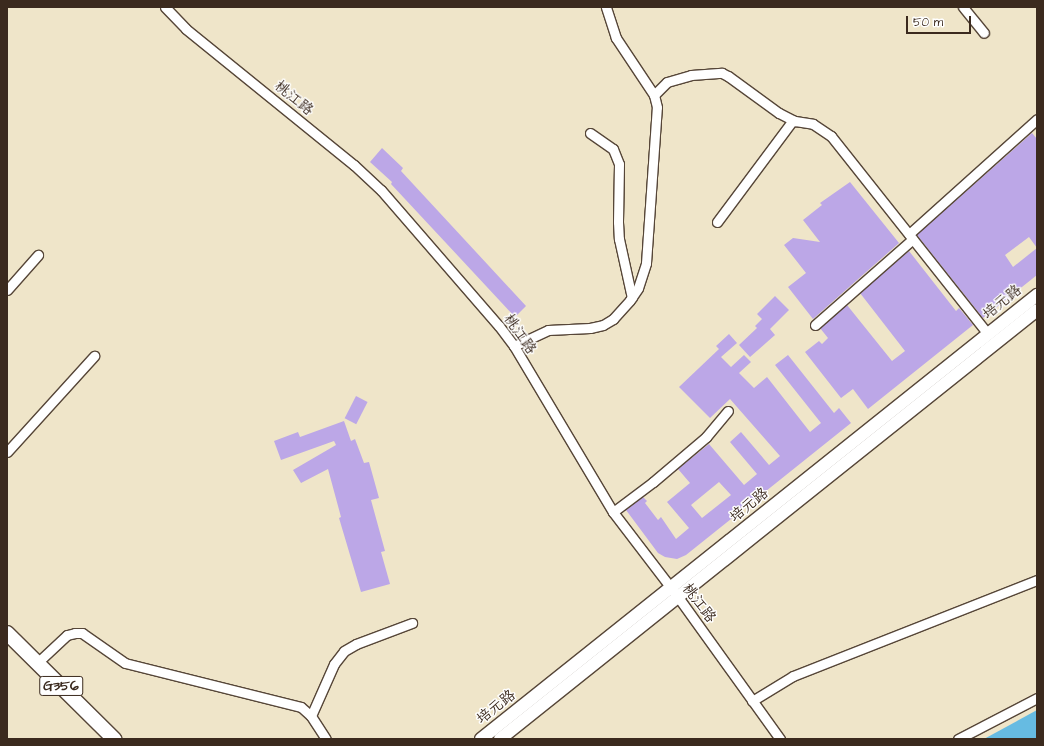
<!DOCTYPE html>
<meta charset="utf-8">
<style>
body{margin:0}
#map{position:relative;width:1044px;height:746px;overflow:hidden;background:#efe5c9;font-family:"Architects Daughter","LXGW WenKai TC",sans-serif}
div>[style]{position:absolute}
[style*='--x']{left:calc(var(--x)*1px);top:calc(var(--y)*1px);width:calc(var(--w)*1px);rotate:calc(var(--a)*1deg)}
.water>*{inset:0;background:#66bbe2}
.building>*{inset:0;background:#bca7e7;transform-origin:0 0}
.roads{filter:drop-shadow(1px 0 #564638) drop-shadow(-1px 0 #564638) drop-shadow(0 1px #564638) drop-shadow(0 -1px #564638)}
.minor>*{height:9px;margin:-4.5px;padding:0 4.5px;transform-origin:4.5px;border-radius:4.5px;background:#fff}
.major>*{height:12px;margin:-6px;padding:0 6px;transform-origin:6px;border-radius:6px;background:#fff}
.highway>*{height:14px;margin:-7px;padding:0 7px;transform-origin:7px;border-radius:7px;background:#fff}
span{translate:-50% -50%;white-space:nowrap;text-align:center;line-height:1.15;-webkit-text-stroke:3px #fff;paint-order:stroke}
.shield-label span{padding:1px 3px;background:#fff;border:1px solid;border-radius:3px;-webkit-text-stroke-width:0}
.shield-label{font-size:14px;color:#3b2a1e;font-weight:700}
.street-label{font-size:15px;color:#3b2a1e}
.frame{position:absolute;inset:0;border:8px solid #3b2a1e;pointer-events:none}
.scale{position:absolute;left:906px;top:16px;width:65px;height:18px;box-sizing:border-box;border:2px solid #3b2a1e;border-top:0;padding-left:5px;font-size:12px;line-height:14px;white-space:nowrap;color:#3b2a1e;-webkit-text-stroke:3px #fff;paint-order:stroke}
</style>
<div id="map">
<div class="water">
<i style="clip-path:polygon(1037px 710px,1037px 739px,984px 739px)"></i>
</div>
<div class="building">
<i style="clip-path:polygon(1032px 133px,1037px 139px,1037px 248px,1029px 237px,1005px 255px,1013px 267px,1037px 248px,1037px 275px,983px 318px,917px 235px)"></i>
<i style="clip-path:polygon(382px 148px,403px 168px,401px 171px,526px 306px,515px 317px,391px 184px,392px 182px,370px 162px)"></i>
<i style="clip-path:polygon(850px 182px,899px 243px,813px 319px,788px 287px,806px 273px,784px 245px,793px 238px,820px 242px,803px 220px,822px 205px,820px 203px)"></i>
<i style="clip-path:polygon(909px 251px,956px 311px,959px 308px,973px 325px,868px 409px,853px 389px,841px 398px,805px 352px,819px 341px,822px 344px,828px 338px,820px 328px,847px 305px,892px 361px,905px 351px,860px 293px)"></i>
<i style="clip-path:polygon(775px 296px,789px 310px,770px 329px,775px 335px,750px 357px,739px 345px,757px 328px,755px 326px,762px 319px,757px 314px)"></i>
<i style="clip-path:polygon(evenodd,729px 334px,737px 343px,721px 357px,731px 367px,744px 355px,751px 362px,739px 373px,754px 388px,767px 377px,810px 432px,821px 423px,775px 365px,788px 355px,834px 413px,839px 408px,851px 423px,686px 555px,677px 559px,665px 557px,658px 553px,626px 510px,643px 497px,647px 501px,645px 503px,658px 520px,661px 517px,676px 539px,689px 528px,667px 502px,690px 483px,678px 469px,709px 444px,744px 485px,757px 474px,730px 442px,741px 432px,769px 465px,780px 456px,730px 399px,710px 418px,679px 387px,719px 349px,716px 346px,729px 334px,719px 482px,731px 495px,702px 518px,691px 505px,719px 482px)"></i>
<i style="left:356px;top:396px;width:13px;height:25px;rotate:27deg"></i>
<i style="clip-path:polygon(344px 421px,351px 441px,355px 439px,364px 463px,369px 462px,379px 498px,371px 500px,385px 551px,381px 552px,390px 584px,361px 592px,339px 518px,341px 517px,328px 469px,301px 483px,293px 470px,336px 445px,334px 441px,281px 460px,274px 441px,298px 432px,300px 437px)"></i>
</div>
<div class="roads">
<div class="minor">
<i style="--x:165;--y:7;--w:30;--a:46"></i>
<i style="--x:186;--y:29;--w:216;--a:39"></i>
<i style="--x:354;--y:165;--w:37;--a:43"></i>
<i style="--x:381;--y:190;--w:180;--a:49.1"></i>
<i style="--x:499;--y:326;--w:25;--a:53"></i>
<i style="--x:514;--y:346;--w:193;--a:59.2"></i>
<i style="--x:613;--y:512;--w:107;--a:52.6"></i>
<i style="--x:678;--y:597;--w:175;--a:54.3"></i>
<i style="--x:963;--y:7;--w:33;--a:51"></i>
<i style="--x:654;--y:95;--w:18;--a:-45"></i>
<i style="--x:667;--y:82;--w:25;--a:-16"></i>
<i style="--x:691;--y:75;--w:31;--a:-4"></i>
<i style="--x:722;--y:73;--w:7;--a:27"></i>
<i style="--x:728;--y:76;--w:63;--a:36"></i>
<i style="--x:779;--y:113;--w:18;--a:27"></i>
<i style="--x:795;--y:121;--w:18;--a:9"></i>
<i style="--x:813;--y:124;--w:22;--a:34"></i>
<i style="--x:831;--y:136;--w:253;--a:51.6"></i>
<i style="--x:590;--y:133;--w:28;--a:35"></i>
<i style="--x:613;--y:149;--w:16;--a:68"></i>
<i style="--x:619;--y:164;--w:58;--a:91"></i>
<i style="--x:618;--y:222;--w:17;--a:87"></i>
<i style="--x:619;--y:239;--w:60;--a:77.6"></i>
<i style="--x:717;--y:222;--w:127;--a:-53.3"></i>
<i style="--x:909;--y:234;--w:172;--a:-41.9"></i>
<i style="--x:7;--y:290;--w:47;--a:-48.5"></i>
<i style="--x:815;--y:325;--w:130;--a:-41.3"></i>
<i style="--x:514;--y:346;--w:38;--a:-25"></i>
<i style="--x:548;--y:330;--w:42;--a:-2.7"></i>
<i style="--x:590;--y:328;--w:13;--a:-13"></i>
<i style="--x:603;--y:325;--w:12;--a:-31"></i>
<i style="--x:613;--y:319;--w:25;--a:-48"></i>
<i style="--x:630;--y:300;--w:14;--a:-56"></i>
<i style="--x:638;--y:288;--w:26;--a:-72"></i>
<i style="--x:646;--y:263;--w:156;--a:-86"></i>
<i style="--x:657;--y:107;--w:12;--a:-104"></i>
<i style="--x:654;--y:95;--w:69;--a:-123.7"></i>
<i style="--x:616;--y:38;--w:33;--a:-108"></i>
<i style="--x:7;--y:452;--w:130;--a:-47.8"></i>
<i style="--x:613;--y:512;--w:50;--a:-36.9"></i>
<i style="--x:653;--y:482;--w:70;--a:-40.3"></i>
<i style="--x:706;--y:437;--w:34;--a:-50"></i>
<i style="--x:37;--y:663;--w:41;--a:-43"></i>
<i style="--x:67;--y:635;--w:8;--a:-14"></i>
<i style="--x:75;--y:633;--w:7;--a:0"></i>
<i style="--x:82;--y:633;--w:52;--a:34.9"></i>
<i style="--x:125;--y:663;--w:181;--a:14"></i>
<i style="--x:301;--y:707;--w:13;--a:42"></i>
<i style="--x:311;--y:716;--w:27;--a:57"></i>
<i style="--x:752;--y:701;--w:48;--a:-31.4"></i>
<i style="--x:793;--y:676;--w:262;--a:-21.5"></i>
<i style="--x:311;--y:716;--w:57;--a:-66.1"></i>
<i style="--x:334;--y:664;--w:16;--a:-52"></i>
<i style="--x:344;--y:651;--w:14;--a:-30"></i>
<i style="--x:356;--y:644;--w:60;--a:-20.6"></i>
<i style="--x:958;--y:739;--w:89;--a:-27.4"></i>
</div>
<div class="major">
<i style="--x:481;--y:739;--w:712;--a:-38.61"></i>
<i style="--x:500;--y:739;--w:687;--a:-38.62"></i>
</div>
<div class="highway">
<i style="--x:7;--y:633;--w:151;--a:44.7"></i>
</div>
</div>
<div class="shield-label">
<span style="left:61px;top:686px">G356</span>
</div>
<div class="street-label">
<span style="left:294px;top:98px;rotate:39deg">桃江路</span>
<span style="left:1002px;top:302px;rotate:-39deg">培元路</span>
<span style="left:520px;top:334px;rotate:55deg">桃江路</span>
<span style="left:749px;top:505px;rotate:-39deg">培元路</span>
<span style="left:699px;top:603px;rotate:53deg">桃江路</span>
<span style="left:496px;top:707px;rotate:-38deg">培元路</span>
</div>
<div class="frame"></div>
<div class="scale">50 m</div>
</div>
